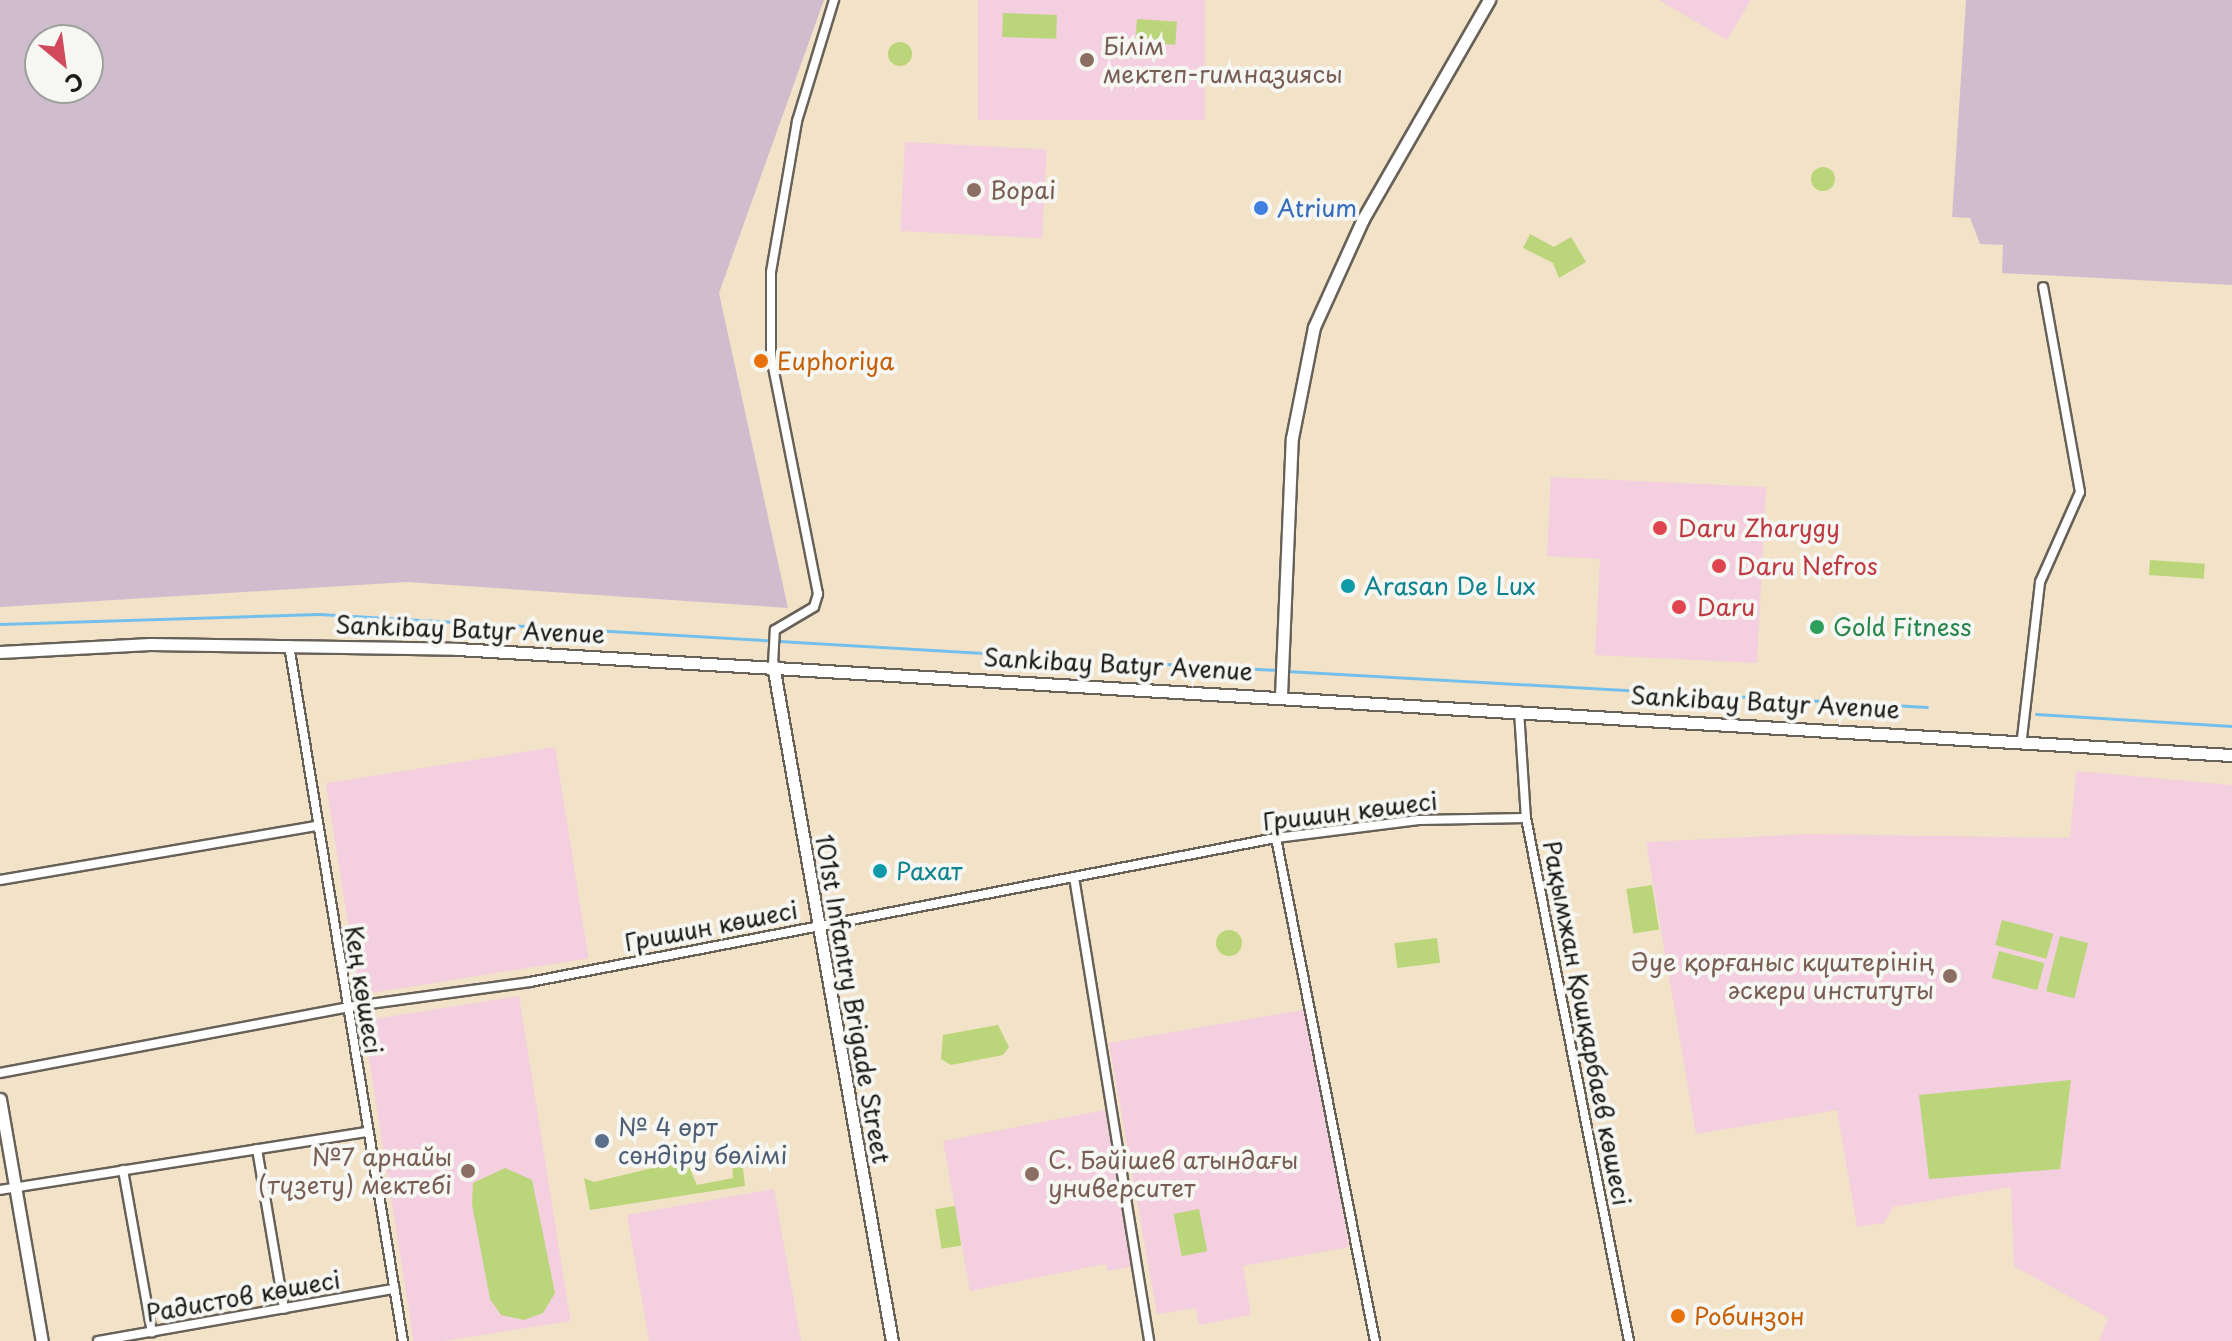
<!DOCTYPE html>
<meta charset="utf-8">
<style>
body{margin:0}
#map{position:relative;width:2232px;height:1341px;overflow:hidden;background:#f2e2c8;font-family:"Playpen Sans",sans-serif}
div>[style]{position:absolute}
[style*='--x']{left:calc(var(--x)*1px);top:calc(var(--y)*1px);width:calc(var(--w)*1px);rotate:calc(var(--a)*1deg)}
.built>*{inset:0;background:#f3cfdf;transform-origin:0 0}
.industrial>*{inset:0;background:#cfbdce}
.green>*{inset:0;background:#bbd57a;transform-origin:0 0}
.round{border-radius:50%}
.stream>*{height:3px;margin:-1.5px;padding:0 1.5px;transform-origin:1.5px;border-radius:1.5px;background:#73c0ed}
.roads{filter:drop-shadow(2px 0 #676158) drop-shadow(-2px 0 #676158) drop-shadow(0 2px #676158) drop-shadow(0 -2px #676158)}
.street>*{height:8px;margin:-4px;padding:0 4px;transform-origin:4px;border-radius:4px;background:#fff}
.secondary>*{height:11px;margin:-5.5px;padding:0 5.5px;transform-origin:5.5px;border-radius:5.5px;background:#fff}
.dots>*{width:22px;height:22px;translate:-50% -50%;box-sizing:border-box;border:4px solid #f6f6f2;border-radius:50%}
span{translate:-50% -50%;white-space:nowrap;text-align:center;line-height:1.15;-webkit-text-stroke:8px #f6f6f2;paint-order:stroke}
.education-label{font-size:24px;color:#785e54}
.left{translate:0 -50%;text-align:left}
.right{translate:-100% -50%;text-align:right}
.shop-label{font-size:24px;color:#366cbe}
.food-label{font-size:24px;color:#c56008}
.health-label{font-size:24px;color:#be3a42}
.culture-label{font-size:24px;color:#0d838f}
.leisure-label{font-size:24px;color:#27864d}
.street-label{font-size:24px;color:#1c1c1c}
.service-label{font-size:24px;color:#4e5e75}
.north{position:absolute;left:24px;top:24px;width:80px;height:80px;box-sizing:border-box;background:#f6f6f2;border:2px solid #9f9f9c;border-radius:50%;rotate:151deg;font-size:22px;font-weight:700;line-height:32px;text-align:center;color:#1c1c1c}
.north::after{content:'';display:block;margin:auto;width:28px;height:36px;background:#d1495b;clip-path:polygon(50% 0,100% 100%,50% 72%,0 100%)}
</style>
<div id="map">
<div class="built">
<i style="left:978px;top:0;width:227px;height:120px"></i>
<i style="clip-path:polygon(1659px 0,1751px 0,1727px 40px)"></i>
<i style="left:905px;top:142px;width:142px;height:89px;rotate:3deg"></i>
<i style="clip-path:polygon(1551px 477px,1766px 487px,1757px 663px,1595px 655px,1600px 559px,1547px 556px)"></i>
<i style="left:555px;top:747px;width:214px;height:232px;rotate:81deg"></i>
<i style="clip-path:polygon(2076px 771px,2232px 785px,2232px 1341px,2099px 1341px,2108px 1318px,2014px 1266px,2011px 1187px,1893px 1207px,1884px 1223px,1857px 1227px,1837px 1110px,1696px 1134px,1646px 842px,1808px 834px,2070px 838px)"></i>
<i style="left:519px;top:996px;width:329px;height:158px;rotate:81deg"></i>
<i style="clip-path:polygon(1308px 1009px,1349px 1247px,1243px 1266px,1251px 1315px,1199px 1325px,1196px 1308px,1157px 1314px,1109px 1043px)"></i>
<i style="clip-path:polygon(1105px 1110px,1132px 1266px,1107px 1271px,1106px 1264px,970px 1291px,943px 1141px)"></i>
<i style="clip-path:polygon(774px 1189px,801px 1341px,649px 1341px,627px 1215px)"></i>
</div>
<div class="industrial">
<i style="clip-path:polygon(evenodd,0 0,824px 0,719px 293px,788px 608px,407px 582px,0 607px,0 0,40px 40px,88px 40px,88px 88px,40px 88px,40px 40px)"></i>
<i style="clip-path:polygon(1966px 0,2232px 0,2232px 285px,2002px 273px,2003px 245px,1980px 244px,1970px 218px,1952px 217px)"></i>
</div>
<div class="green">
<i style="left:1003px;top:13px;width:54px;height:24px;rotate:2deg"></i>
<i style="left:1137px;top:19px;width:40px;height:23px;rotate:4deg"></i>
<i class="round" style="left:888px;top:42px;width:24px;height:24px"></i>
<i class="round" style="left:1811px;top:167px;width:24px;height:24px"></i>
<i style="clip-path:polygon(1530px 234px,1554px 247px,1571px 237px,1586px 262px,1559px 278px,1553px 263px,1523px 248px)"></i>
<i style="left:2150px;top:560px;width:55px;height:15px;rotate:4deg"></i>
<i style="left:1652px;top:885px;width:45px;height:26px;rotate:81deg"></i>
<i style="left:2002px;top:920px;width:53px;height:26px;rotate:15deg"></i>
<i class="round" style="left:1216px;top:930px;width:26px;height:26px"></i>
<i style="left:2060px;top:936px;width:29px;height:57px;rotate:14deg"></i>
<i style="left:1437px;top:938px;width:25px;height:43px;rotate:83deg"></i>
<i style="left:1999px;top:951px;width:47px;height:28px;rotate:15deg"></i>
<i style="clip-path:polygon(998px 1025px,1009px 1047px,1003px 1055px,951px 1065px,941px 1059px,943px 1035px)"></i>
<i style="clip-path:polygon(2071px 1080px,2060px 1169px,1929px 1179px,1919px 1095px)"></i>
<i style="clip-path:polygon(741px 1150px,745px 1186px,590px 1210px,584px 1178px,594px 1182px,686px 1160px,697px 1185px,733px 1178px,732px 1151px)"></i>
<i style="clip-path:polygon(505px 1168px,532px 1180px,555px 1293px,543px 1313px,524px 1320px,501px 1315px,490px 1299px,472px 1204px,473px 1183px)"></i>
<i style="left:955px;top:1206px;width:40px;height:20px;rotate:81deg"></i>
<i style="left:1199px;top:1209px;width:43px;height:26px;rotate:79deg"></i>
</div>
<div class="stream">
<i style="--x:0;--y:624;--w:319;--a:-1.8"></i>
<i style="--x:319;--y:614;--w:752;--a:3.35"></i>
<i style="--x:1111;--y:661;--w:168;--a:3.1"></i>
<i style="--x:1286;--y:671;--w:642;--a:3.21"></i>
<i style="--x:2036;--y:714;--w:196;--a:3.5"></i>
</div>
<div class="roads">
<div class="street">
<i style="--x:289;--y:645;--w:705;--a:80.7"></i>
<i style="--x:773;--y:665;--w:35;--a:-87"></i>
<i style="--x:775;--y:630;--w:45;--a:-30.5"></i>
<i style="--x:814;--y:607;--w:14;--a:-73"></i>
<i style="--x:818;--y:594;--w:242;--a:-101.2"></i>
<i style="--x:771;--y:357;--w:85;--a:-90"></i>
<i style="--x:771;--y:272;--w:153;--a:-80.2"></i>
<i style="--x:797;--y:121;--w:127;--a:-73"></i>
<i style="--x:1519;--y:711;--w:107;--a:86.3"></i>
<i style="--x:1526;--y:818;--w:533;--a:78.86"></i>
<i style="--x:2022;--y:738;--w:157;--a:-83.4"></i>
<i style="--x:2040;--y:582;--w:98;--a:-66"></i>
<i style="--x:2080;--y:492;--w:208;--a:-100.2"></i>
<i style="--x:1276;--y:838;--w:513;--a:78.87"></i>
<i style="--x:1074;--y:877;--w:470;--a:80.8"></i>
<i style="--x:0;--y:880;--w:321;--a:-9.7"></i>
<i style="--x:0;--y:1073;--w:354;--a:-10.7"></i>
<i style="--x:348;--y:1007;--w:184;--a:-7.8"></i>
<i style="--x:530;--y:982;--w:760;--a:-10.93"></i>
<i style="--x:1276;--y:838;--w:144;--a:-7.2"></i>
<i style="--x:1419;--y:820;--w:107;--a:-1.1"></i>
<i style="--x:257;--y:1149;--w:162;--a:80.4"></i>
<i style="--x:123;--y:1170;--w:165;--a:79.9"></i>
<i style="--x:0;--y:1190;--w:370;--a:-9"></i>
<i style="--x:98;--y:1341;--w:301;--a:-10"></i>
</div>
<div class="secondary">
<i style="--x:0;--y:652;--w:150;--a:-3.1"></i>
<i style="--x:150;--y:644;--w:307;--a:0.9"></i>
<i style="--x:457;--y:649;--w:1778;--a:3.42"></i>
<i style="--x:773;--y:665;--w:686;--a:80.02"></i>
<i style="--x:1281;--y:696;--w:258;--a:-87.6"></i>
<i style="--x:1292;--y:438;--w:113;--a:-78.8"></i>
<i style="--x:1314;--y:327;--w:119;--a:-65.6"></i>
<i style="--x:1363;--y:219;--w:253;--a:-60.1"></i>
<i style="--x:0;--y:1099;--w:246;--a:80.2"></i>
</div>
</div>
<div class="dots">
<i style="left:1087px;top:60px;background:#8d6e63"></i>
<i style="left:974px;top:190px;background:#8d6e63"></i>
<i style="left:1261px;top:208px;background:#3f7fe0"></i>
<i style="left:761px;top:361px;background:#e8710a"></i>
<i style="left:1660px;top:528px;background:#e0444e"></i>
<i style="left:1719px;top:566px;background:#e0444e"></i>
<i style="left:1348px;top:586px;background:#0f9aa8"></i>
<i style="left:1679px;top:607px;background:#e0444e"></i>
<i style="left:1817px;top:627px;background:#2e9e5b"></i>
<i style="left:880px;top:871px;background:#0f9aa8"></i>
<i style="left:1950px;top:976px;background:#8d6e63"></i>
<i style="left:602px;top:1141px;background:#5c6f8a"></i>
<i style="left:468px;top:1171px;background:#8d6e63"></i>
<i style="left:1032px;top:1174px;background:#8d6e63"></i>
<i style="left:1678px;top:1316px;background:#e8710a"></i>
</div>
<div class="education-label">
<span class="left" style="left:1103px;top:60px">Білім<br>мектеп-гимназиясы</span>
<span class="left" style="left:990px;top:190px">Bopai</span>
<span class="right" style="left:1934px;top:976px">Әуе қорғаныс күштерінің<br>әскери институты</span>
<span class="right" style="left:452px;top:1171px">№7 арнайы<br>(түзету) мектебі</span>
<span class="left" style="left:1048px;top:1174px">С. Бәйішев атындағы<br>университет</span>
</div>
<div class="shop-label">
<span class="left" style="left:1277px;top:208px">Atrium</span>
</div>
<div class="food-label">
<span class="left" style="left:777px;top:361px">Euphoriya</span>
<span class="left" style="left:1694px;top:1316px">Робинзон</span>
</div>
<div class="health-label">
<span class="left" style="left:1678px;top:528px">Daru Zharygy</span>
<span class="left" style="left:1737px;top:566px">Daru Nefros</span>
<span class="left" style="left:1697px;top:607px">Daru</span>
</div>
<div class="culture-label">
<span class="left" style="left:1364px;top:586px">Arasan De Lux</span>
<span class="left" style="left:896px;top:871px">Рахат</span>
</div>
<div class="leisure-label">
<span class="left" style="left:1833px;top:627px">Gold Fitness</span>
</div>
<div class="street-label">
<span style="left:470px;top:629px;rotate:2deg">Sankibay Batyr Avenue</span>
<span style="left:1118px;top:664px;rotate:3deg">Sankibay Batyr Avenue</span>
<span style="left:1765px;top:702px;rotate:3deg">Sankibay Batyr Avenue</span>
<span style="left:1350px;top:811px;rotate:-7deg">Гришин көшесі</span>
<span style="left:711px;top:926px;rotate:-11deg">Гришин көшесі</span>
<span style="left:364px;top:990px;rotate:81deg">Кең көшесі</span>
<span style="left:853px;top:999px;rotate:80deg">101st Infantry Brigade Street</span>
<span style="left:1587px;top:1023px;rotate:79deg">Рақымжан Қошқарбаев көшесі</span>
<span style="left:243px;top:1296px;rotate:-10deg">Радистов көшесі</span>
</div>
<div class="service-label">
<span class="left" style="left:618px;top:1141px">№ 4 өрт<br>сөндіру бөлімі</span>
</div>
<div class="north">С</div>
</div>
